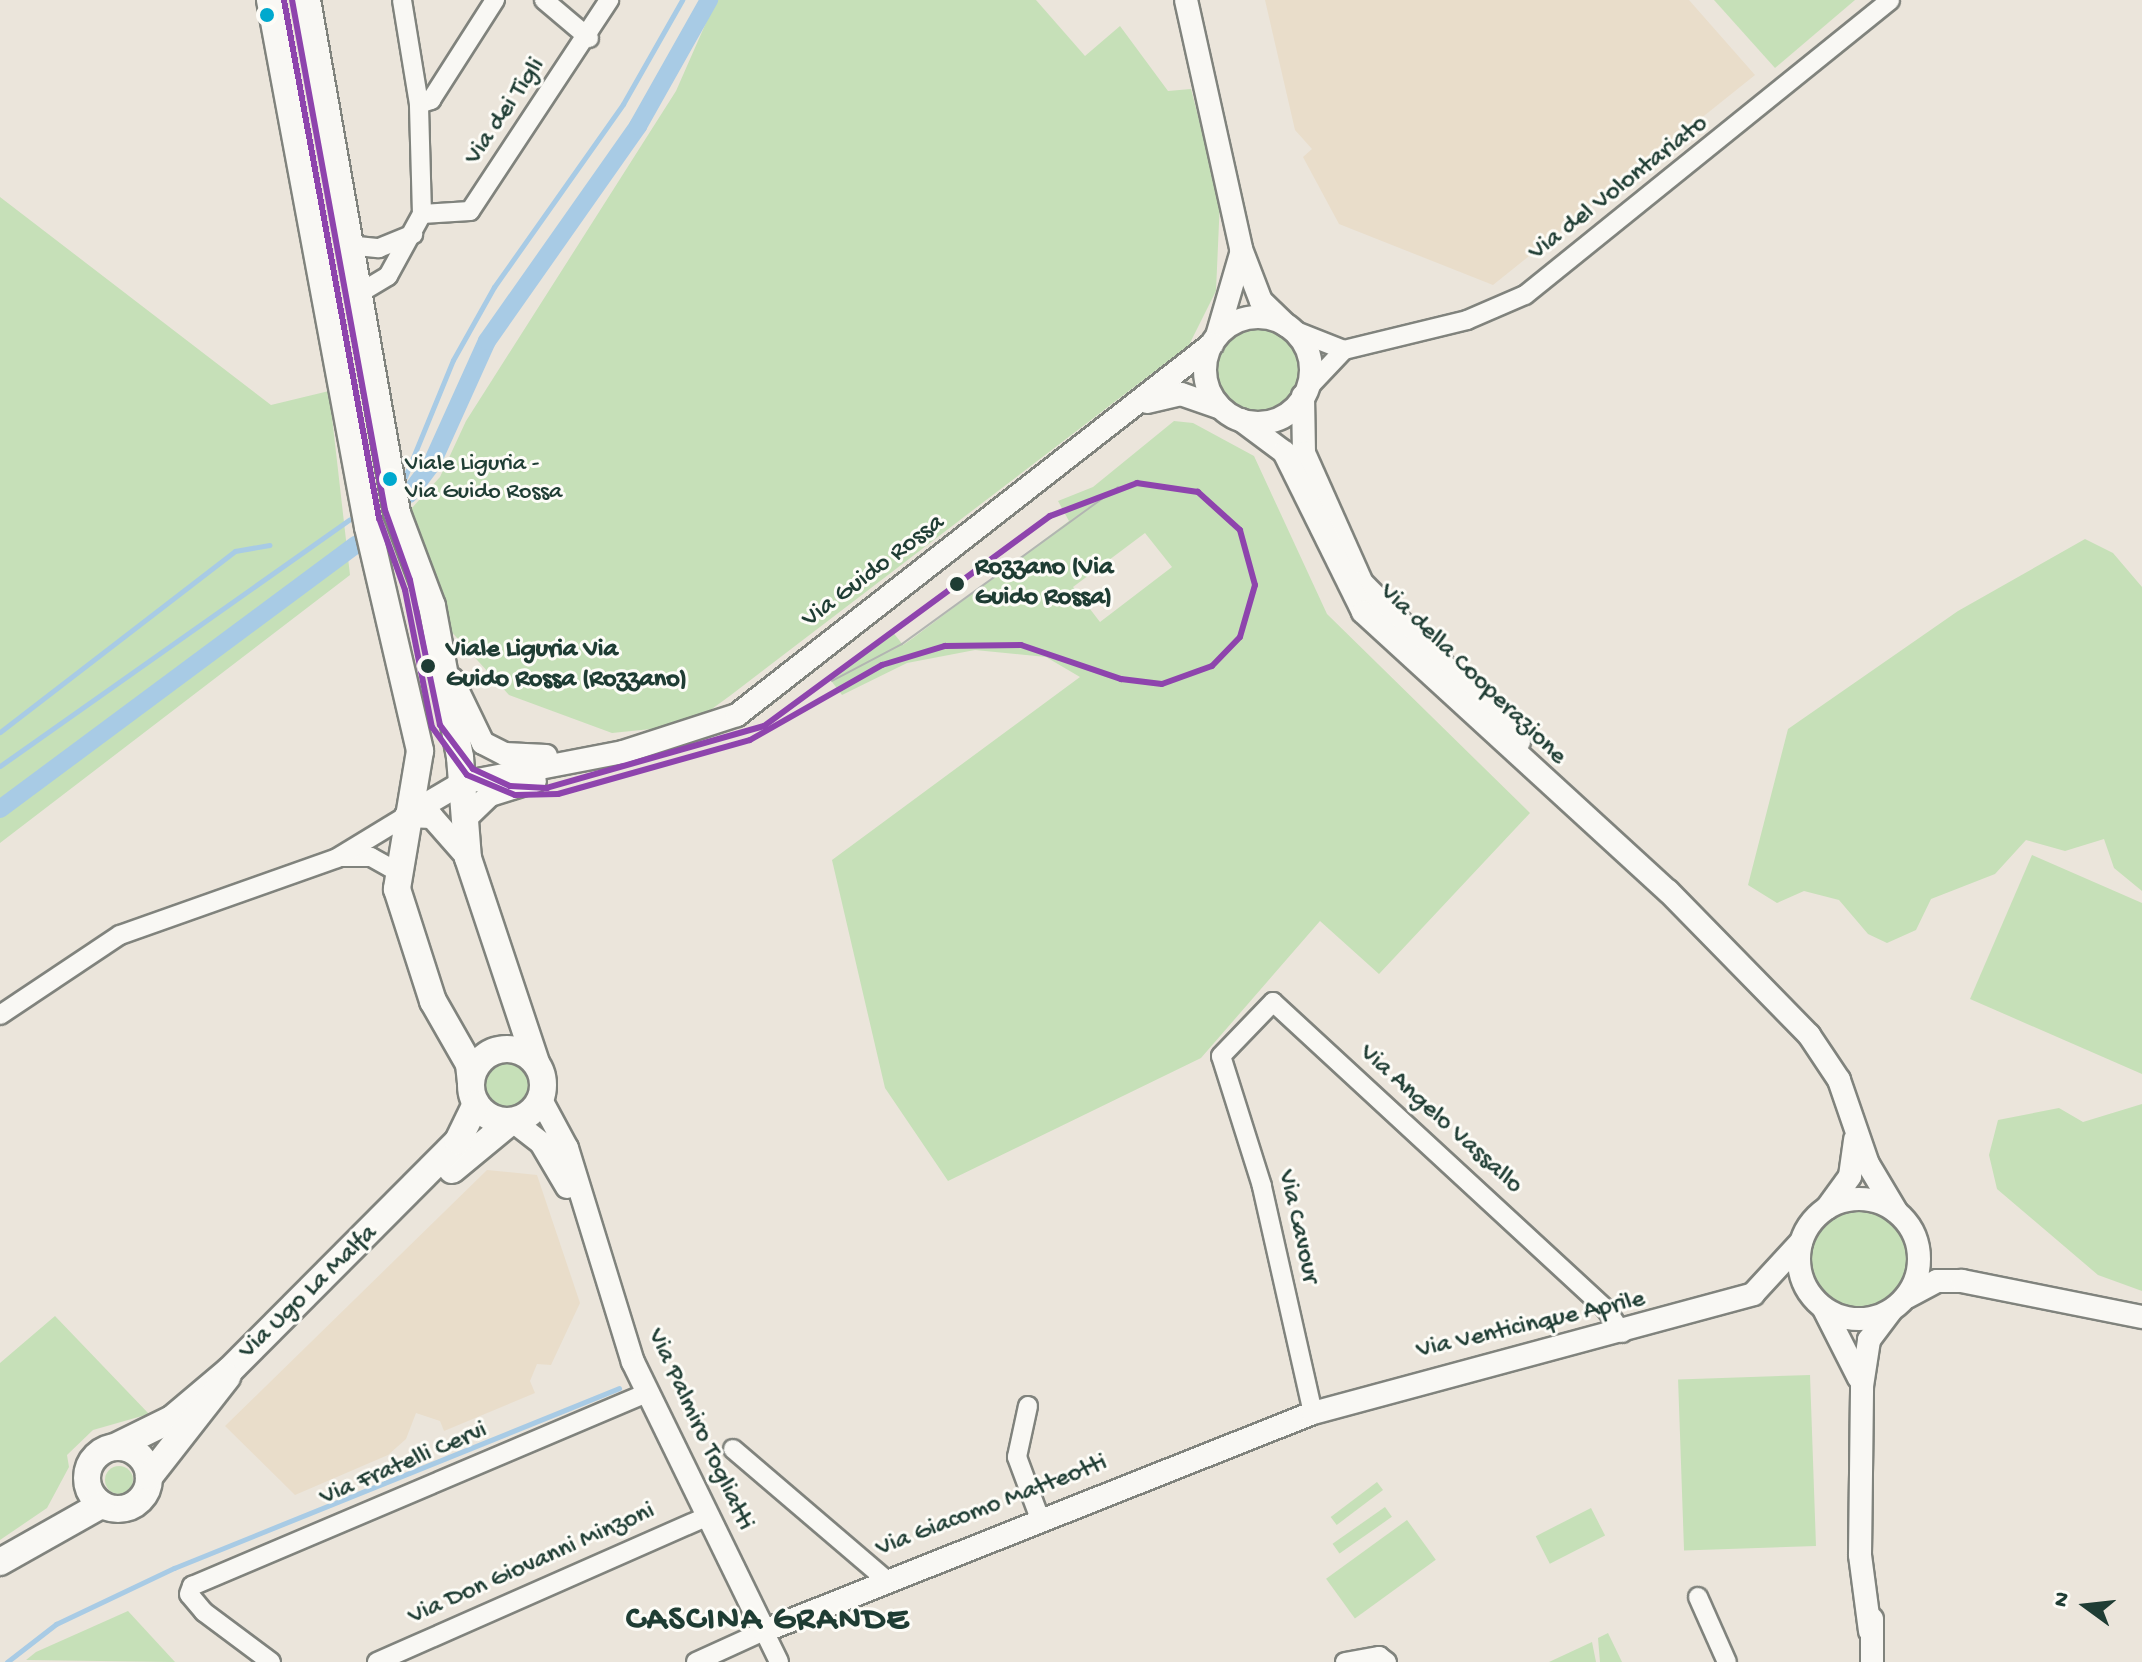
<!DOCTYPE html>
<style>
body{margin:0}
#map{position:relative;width:2142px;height:1662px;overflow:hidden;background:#ebe5db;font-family:"Gochi Hand",sans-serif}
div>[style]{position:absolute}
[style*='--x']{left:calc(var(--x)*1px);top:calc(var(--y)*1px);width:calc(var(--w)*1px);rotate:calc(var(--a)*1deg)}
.built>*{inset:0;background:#e9ddca}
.green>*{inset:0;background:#c6e0b8;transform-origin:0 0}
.round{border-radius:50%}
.stream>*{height:5px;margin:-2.5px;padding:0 2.5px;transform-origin:2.5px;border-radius:2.5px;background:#a8cbe5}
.canal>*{height:18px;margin:-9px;padding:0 9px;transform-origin:9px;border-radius:9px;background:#a8cbe5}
.roads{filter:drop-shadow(2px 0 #80837d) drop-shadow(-2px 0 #80837d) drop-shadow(0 2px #80837d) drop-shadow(0 -2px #80837d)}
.minor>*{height:18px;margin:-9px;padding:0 9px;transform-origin:9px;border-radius:9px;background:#f9f8f4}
.tertiary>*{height:22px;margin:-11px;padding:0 11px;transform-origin:11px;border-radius:11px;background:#f9f8f4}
.tertiary>.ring{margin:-11px;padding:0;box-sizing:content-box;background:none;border:22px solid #f9f8f4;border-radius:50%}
.secondary>*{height:26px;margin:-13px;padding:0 13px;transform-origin:13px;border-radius:13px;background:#f9f8f4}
.secondary>.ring{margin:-13px;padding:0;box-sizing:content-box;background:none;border:26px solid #f9f8f4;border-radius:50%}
.tram>*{height:2px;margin:-1px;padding:0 1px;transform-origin:1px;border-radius:1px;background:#b2b5b1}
.tram-1>*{height:6px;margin:-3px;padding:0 3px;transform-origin:3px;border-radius:3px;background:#8e44ad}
.dots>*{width:22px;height:22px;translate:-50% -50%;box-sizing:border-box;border:4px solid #fdfcf7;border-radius:50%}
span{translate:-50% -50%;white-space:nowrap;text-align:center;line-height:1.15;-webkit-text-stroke:6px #fdfcf7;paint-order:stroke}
.bus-label{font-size:24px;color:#1f3d34}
.left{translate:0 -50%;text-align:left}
.street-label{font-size:26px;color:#1f3d34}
.stop-label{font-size:26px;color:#1f3d34;font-weight:700}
.district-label{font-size:34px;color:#1f3d34;font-weight:700;letter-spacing:2px}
.north{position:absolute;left:2046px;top:1566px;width:80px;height:80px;-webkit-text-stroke:6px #fdfcf7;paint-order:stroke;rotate:285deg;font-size:22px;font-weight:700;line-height:32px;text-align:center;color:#1f3d34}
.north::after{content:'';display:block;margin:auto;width:28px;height:36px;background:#1f3d34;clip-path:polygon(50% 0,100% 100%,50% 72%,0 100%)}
</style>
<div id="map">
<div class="built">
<i style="clip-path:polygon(1265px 0,1689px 0,1755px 75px,1493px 285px,1339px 224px,1303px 157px,1312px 149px,1295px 130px)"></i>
<i style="clip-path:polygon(487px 1170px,537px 1175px,580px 1303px,551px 1365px,537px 1364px,530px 1381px,535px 1393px,444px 1431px,440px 1421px,416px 1413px,406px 1439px,388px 1455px,295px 1495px,225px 1426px)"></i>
</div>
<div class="green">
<i style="clip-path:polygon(716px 0,1036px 0,1085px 56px,1120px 26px,1168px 91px,1191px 89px,1220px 200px,1216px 291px,1189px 345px,731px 695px,690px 725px,612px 733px,509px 695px,447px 627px,411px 509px,440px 477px,466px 421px,676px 91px)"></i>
<i style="clip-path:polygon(1714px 0,1855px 0,1775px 68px)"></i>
<i style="clip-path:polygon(0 197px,271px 405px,329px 391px,350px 575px,0 843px)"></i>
<i class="round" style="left:1215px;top:327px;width:86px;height:86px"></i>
<i style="clip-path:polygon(evenodd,1174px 421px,1193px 423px,1254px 456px,1327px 614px,1530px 813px,1379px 974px,1320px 921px,1201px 1058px,948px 1181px,885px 1088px,832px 860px,1080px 677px,1046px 657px,975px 650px,907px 663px,842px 695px,829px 678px,892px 631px,903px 645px,913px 638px,1069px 521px,1058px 501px,1093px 487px,1174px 421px,1145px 533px,1172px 567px,1100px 622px,1073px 587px,1145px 533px)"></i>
<i style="clip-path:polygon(2085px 539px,2113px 553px,2142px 587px,2142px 891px,2114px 868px,2104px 839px,2065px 851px,2026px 840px,1995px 874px,1931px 899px,1916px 930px,1887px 943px,1868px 934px,1839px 900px,1804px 891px,1777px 903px,1748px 885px,1788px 729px,1958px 611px)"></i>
<i style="clip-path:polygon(2032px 855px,2142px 903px,2142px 1074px,1970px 999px)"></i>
<i class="round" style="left:481px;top:1059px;width:52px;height:52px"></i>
<i style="clip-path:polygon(2142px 1104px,2142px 1291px,2098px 1275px,1997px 1189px,1989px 1155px,1998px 1120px,2059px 1108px,2083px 1122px)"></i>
<i class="round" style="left:1811px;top:1212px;width:96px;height:96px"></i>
<i style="clip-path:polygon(55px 1316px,149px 1414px,93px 1430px,67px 1455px,69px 1467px,47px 1508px,0 1540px,0 1363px)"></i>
<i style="left:1810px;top:1375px;width:171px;height:132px;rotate:88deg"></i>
<i class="round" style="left:105px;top:1466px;width:28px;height:28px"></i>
<i style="left:1377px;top:1482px;width:10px;height:58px;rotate:53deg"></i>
<i style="left:1385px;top:1507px;width:12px;height:64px;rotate:55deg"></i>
<i style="left:1591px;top:1508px;width:31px;height:62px;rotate:63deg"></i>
<i style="left:1407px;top:1520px;width:49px;height:100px;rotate:54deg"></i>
<i style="clip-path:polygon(128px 1611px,175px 1662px,26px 1660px,36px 1652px)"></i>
<i style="clip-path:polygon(1608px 1633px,1622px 1662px,1600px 1662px,1598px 1638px)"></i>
<i style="clip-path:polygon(1592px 1642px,1596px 1662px,1549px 1662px)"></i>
</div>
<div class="stream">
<i style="--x:405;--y:477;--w:126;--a:-67.7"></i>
<i style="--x:453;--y:360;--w:84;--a:-60.7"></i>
<i style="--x:494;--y:287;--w:224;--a:-54.8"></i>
<i style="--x:623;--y:104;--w:120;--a:-60.4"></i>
<i style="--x:0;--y:732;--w:297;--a:-37.6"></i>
<i style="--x:235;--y:551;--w:35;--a:-10"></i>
<i style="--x:0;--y:766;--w:428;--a:-35.2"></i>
<i style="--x:7;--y:1662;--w:62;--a:-37.8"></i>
<i style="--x:56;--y:1624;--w:131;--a:-25.4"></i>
<i style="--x:174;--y:1568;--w:480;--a:-22"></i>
</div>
<div class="canal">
<i style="--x:409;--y:494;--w:36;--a:-53"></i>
<i style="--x:431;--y:465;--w:136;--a:-65.7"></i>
<i style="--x:487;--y:341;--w:263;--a:-54.9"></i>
<i style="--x:638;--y:126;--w:145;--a:-60.6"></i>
<i style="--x:0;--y:809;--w:443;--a:-36.6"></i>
</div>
<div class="roads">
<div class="minor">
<i style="--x:544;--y:0;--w:59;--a:40.2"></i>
<i style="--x:419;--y:104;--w:13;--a:-18"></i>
<i style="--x:431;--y:100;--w:119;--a:-57.4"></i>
<i style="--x:422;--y:214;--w:48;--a:-3.6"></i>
<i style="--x:470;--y:211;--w:253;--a:-56.6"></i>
<i style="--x:348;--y:245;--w:31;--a:6"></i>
<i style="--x:379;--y:248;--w:37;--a:-22"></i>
<i style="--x:358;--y:294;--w:35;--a:-31"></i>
<i style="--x:388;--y:276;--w:71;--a:-61.3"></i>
<i style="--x:422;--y:214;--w:110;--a:-91.6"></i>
<i style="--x:419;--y:104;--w:105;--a:-99.3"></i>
<i style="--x:1293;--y:330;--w:55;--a:21.4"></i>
<i style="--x:1307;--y:389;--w:54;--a:-46.5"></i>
<i style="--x:1344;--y:350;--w:127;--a:-13.7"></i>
<i style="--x:1467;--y:320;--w:63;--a:-23.3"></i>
<i style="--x:1525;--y:295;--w:469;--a:-38.9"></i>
<i style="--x:340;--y:857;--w:31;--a:0"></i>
<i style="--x:371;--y:857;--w:29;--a:29"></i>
<i style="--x:0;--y:1015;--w:144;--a:-33.7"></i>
<i style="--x:120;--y:935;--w:230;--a:-19.5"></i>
<i style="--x:337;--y:858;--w:81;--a:-31.3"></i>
<i style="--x:1028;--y:1406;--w:52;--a:102.2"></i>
<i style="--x:1017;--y:1457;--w:66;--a:69.6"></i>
<i style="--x:1313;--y:1413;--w:233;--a:-102.7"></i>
<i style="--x:1262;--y:1186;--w:136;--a:-107.5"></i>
<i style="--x:1221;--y:1056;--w:75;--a:-46.1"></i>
<i style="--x:1273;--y:1002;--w:453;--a:42.7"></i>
<i style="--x:1606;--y:1309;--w:29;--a:56"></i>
<i style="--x:733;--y:1449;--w:200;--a:40.5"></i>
<i style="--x:1698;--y:1597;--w:71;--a:66"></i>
<i style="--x:271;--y:1662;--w:84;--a:-143.3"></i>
<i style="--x:204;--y:1612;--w:23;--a:-130"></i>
<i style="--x:189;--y:1594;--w:9;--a:-69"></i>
<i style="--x:192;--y:1586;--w:494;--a:-23"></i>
<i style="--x:377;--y:1662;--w:362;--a:-23.8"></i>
<i style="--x:696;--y:1662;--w:75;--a:-24.5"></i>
<i style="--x:764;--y:1631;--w:34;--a:64"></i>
<i style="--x:1345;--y:1662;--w:35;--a:-10"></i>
<i style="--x:1379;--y:1656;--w:10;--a:37"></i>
</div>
<div class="tertiary">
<i style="--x:1186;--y:0;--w:255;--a:77.5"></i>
<i style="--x:1241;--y:249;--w:56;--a:69"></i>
<i style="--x:1261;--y:301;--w:36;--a:44"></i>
<i class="ring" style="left:1205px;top:317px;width:84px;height:84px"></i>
<i style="--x:1217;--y:336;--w:85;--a:-73.7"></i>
<i style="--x:1303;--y:396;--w:57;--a:89"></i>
<i style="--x:1304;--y:453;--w:142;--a:66"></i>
<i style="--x:1362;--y:583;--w:223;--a:45.2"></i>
<i style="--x:1147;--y:402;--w:35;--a:-13"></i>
<i style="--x:1181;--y:394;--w:42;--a:19.3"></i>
<i style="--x:1241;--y:420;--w:54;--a:36.7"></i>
<i style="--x:1284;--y:452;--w:178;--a:63.7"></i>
<i style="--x:1363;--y:612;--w:413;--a:42.5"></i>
<i style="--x:1668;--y:891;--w:202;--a:45.6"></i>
<i style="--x:1809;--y:1035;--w:54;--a:56.3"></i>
<i style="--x:1839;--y:1080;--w:89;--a:71"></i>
<i style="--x:1868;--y:1164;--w:55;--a:59.2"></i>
<i style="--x:452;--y:679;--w:71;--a:64.2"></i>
<i style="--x:483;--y:743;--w:25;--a:27"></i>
<i style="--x:505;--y:754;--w:41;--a:2.8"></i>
<i style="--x:406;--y:816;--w:65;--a:-30.5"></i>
<i style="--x:462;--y:783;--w:164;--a:-10.9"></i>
<i style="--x:623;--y:752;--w:120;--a:-18"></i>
<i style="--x:737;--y:715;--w:603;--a:-37.99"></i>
<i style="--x:406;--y:816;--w:26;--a:2"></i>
<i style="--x:432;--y:817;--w:55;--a:48.7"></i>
<i style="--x:467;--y:817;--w:32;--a:-44"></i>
<i style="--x:490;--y:795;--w:47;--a:-17.3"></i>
<i style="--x:541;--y:1100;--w:55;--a:61.6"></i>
<i style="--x:567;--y:1148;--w:224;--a:72.9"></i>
<i style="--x:633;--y:1362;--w:299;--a:64"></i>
<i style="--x:764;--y:1631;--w:591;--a:-21.66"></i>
<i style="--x:1313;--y:1413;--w:456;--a:-15.1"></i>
<i style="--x:1753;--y:1294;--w:71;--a:-47.3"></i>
<i style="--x:513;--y:1121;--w:36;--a:38"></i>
<i style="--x:541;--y:1143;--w:51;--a:59.4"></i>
<i class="ring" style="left:1799px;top:1199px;width:98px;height:98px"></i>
<i style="--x:1827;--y:1208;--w:39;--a:-54"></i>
<i style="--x:1850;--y:1176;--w:37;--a:-82"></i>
<i style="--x:1907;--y:1297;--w:34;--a:-28"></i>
<i style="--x:1937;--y:1281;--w:25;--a:0"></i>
<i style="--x:1962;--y:1281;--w:184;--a:11.3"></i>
<i style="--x:1824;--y:1309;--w:77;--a:63.1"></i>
<i style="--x:1872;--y:1619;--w:43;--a:90"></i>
<i style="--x:1870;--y:1631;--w:77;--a:-97.5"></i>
<i style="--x:1860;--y:1555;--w:169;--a:-89.3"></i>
<i style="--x:1862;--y:1386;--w:47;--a:-81.3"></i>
<i style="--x:1869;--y:1340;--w:36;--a:-53"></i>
</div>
<div class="secondary">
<i style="--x:270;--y:0;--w:536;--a:79.47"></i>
<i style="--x:368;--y:527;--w:230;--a:76.9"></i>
<i style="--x:420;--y:751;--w:140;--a:99.5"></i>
<i style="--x:397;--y:889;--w:118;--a:72.2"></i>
<i style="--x:433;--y:1001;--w:73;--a:60.3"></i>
<i style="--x:469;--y:1064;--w:18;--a:84"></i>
<i style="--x:307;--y:0;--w:521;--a:80.05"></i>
<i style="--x:397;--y:513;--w:99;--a:69.4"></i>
<i style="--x:432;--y:606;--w:154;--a:79.5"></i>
<i style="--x:460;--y:757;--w:101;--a:85.5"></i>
<i style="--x:468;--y:858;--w:215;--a:71.6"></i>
<i class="ring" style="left:471px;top:1049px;width:46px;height:46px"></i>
<i style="--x:452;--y:1170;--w:75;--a:-39.6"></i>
<i class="ring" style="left:87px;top:1447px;width:36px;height:36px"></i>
<i style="--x:115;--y:1447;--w:64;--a:-26.2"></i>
<i style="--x:172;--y:1419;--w:76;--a:-40.2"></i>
<i style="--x:230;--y:1370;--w:323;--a:-45.1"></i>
<i style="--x:458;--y:1141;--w:41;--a:-64.1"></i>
<i style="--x:149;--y:1477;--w:127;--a:-52"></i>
<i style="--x:0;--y:1562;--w:116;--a:-29.4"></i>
</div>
</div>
<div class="tram">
<i style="--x:832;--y:681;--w:79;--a:-27.9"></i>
<i style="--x:902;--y:644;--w:267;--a:-36"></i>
</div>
<div class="tram-1">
<i style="--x:284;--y:0;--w:527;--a:79.61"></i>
<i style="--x:379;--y:518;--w:77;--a:70.1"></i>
<i style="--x:405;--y:590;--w:140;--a:78.9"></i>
<i style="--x:432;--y:727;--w:59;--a:53.9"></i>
<i style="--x:467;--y:775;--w:52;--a:22.6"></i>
<i style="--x:515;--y:795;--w:43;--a:-1.3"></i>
<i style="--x:558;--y:794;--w:199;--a:-15.7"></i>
<i style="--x:750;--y:740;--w:152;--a:-29.6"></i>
<i style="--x:882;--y:665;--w:66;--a:-16.8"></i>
<i style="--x:945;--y:646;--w:76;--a:-0.8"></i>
<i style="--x:1021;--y:645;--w:106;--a:18.8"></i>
<i style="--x:1121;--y:679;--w:41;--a:7"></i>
<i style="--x:1162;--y:684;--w:53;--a:-19.8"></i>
<i style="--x:1212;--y:666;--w:40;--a:-46"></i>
<i style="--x:1240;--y:637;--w:54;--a:-73.9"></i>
<i style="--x:1255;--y:585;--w:57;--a:-105.3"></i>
<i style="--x:1240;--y:530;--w:57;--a:-137.9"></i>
<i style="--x:1198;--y:492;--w:62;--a:-171.6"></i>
<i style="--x:1137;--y:483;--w:93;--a:159.2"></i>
<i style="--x:1050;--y:516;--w:355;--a:143.7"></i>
<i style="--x:764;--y:726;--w:226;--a:164.1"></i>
<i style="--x:547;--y:788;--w:37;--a:-177"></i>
<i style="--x:510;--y:786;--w:41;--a:-155.3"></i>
<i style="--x:473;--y:769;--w:55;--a:-126.9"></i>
<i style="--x:440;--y:725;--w:148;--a:-101.7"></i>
<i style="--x:410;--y:580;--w:74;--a:-109.7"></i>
<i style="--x:385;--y:510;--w:518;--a:-100.33"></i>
</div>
<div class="dots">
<i style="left:267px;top:15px;background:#00a9ce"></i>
<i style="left:390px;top:479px;background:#00a9ce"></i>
<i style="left:957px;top:584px;background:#1f3d34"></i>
<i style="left:428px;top:666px;background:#1f3d34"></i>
</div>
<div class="bus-label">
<span class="left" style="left:405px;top:479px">Viale Liguria -<br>Via Guido Rossa</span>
</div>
<div class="street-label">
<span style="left:506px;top:112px;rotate:-56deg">Via dei Tigli</span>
<span style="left:1619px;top:189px;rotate:-38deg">Via del Volontariato</span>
<span style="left:874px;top:572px;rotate:-37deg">Via Guido Rossa</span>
<span style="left:1472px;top:675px;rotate:44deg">Via della Cooperazione</span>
<span style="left:1440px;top:1120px;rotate:42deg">Via Angelo Vassallo</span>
<span style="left:1297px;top:1227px;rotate:77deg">Via Cavour</span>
<span style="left:309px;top:1293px;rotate:-44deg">Via Ugo La Malfa</span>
<span style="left:1531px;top:1326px;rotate:-13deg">Via Venticinque Aprile</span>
<span style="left:699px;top:1430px;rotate:65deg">Via Palmiro Togliatti</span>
<span style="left:404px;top:1465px;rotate:-23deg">Via Fratelli Cervi</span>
<span style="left:992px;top:1507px;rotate:-21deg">Via Giacomo Matteotti</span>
<span style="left:532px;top:1565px;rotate:-24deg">Via Don Giovanni Minzoni</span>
</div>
<div class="stop-label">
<span class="left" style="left:975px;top:584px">Rozzano (Via<br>Guido Rossa)</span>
<span class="left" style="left:446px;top:666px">Viale Liguria Via<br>Guido Rossa (Rozzano)</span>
</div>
<div class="district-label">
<span style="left:768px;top:1622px">CASCINA GRANDE</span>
</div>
<div class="north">N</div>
</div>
